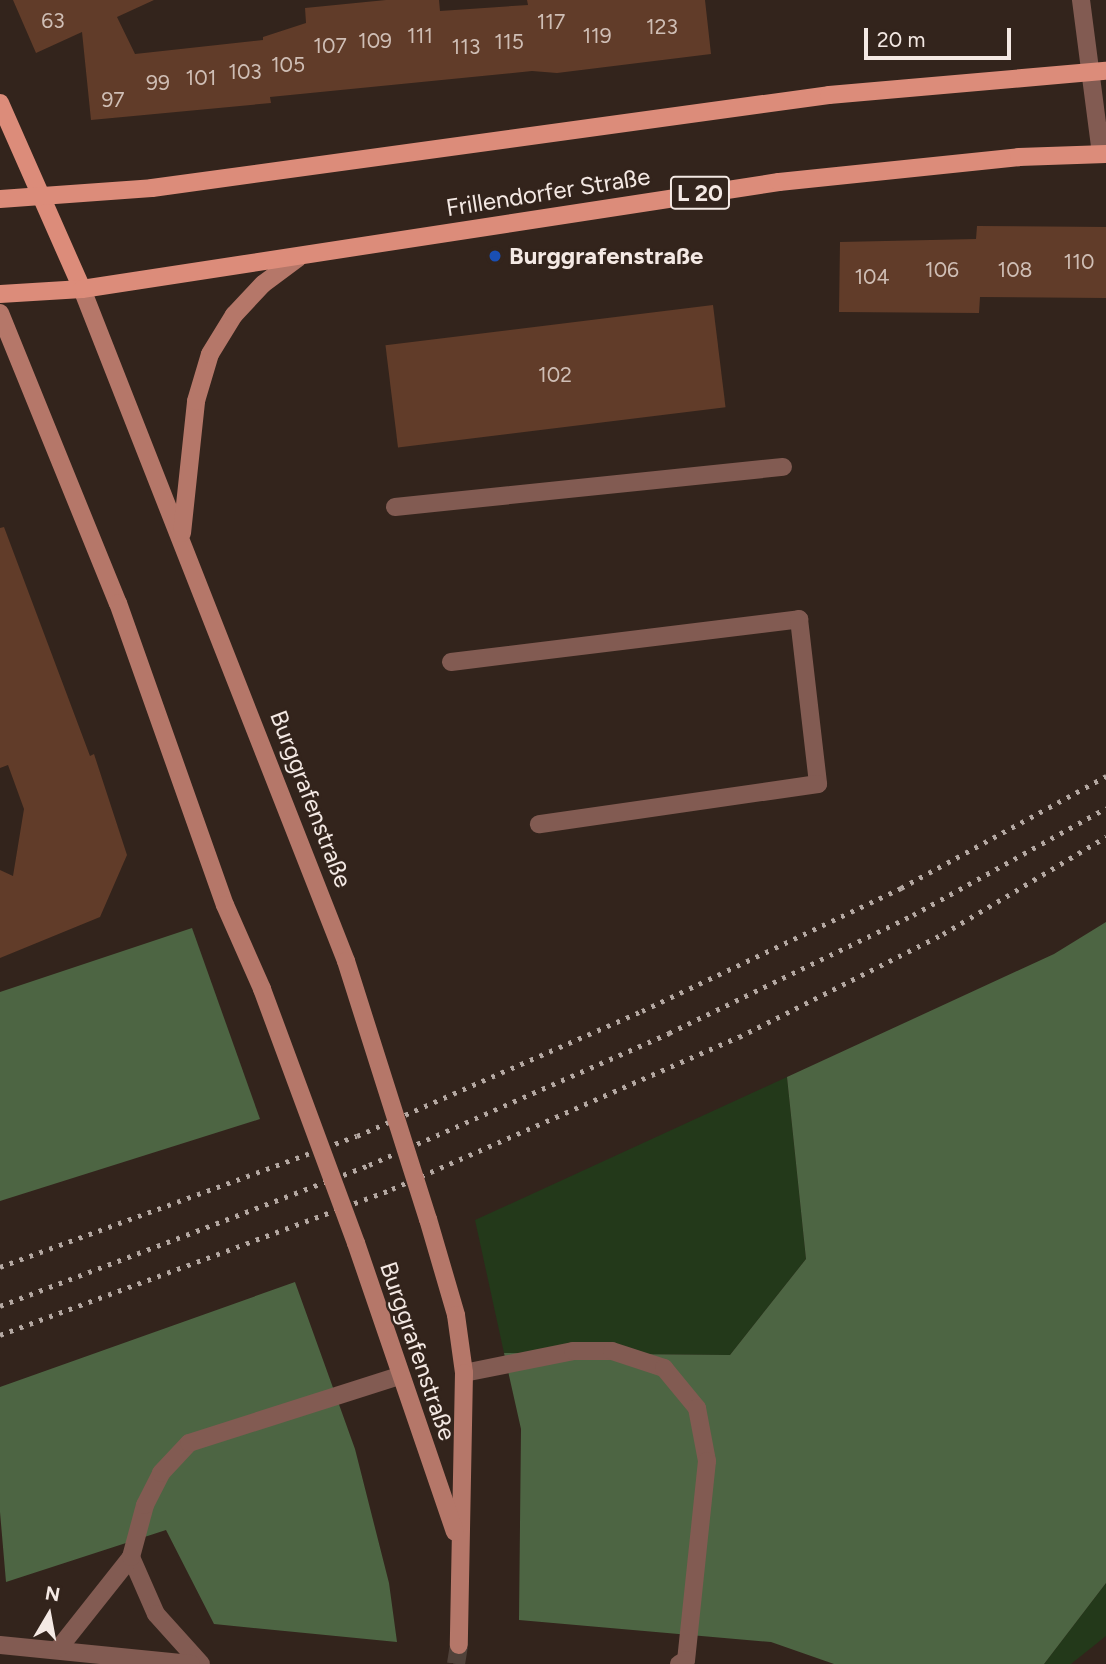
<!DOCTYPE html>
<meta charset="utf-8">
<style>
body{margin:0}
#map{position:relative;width:1106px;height:1664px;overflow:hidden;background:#33241c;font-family:Figtree,sans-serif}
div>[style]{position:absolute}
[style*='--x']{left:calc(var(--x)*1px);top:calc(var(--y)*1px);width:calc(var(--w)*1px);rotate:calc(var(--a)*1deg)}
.green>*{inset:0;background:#23391a}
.forest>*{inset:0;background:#4d6543}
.building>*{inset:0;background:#613c29;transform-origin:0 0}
.secondary-tunnel>*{height:18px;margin-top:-9px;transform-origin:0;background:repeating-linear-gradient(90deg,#50423a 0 18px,transparent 0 27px)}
.lane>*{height:18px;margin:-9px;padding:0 9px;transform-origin:9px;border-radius:9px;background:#825b52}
.secondary>*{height:18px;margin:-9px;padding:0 9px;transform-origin:9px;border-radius:9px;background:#b57769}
.primary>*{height:18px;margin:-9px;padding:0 9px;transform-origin:9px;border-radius:9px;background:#dc8c7a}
.rail>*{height:5px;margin-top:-2.5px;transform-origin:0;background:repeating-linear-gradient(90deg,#b4a8a2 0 3.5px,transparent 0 10.5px)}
.secondary-bridge>*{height:18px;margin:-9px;padding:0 9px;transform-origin:9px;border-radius:9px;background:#b57769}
.dots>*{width:19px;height:19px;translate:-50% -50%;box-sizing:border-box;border:4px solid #33241c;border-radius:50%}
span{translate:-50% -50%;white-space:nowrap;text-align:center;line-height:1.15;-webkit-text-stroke:5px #33241c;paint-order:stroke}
.number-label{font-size:21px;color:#cfbeb5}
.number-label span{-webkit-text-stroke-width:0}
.shield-label span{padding:2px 5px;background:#33241c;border:2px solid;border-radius:5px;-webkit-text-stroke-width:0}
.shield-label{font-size:23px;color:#f4e9e4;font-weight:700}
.street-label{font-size:24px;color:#f4e9e4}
.poi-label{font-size:24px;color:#f4e9e4;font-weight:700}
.left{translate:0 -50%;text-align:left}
.north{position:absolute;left:14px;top:1580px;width:70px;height:70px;-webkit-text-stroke:5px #33241c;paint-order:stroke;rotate:10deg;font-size:19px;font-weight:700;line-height:28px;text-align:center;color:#f4e9e4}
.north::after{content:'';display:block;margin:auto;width:24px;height:32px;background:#f4e9e4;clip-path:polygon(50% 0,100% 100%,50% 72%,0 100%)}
.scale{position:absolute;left:864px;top:28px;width:147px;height:32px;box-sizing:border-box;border:4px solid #f4e9e4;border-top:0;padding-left:9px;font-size:21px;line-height:24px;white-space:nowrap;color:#f4e9e4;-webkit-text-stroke:5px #33241c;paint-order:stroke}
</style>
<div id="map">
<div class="green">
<i style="clip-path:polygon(787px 1077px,806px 1259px,730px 1355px,504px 1353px,475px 1220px)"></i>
<i style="clip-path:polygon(1106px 1583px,1106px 1636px,1071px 1664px,1044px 1664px)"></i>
</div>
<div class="forest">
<i style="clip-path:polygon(1106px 922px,1106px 1583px,1044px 1664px,834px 1664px,771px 1642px,519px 1620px,521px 1429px,504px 1353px,730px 1355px,806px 1259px,787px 1077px,1054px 954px)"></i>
<i style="clip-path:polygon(192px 928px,260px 1119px,0 1201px,0 992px)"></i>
<i style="clip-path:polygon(295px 1282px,355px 1449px,389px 1583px,397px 1642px,214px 1624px,166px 1530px,6px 1582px,0 1512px,0 1387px)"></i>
</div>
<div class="building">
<i style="clip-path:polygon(13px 0,154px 0,117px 17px,135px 54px,263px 40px,263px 37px,306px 23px,305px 8px,386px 0,439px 0,440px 11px,528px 5px,527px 0,705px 0,711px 54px,557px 73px,532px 71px,270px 97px,271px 103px,91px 120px,82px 32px,36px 53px)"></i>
<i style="clip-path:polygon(977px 226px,1106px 227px,1106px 298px,980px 297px,979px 313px,839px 312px,840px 242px,976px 239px)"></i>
<i style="left:713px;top:305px;width:103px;height:330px;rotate:83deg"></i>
<i style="clip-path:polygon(4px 527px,90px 756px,94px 754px,127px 855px,100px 917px,0 958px,0 870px,13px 876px,24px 809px,8px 765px,0 768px,0 528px)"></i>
</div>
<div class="secondary-tunnel">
<i style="--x:456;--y:1664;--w:19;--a:-81"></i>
</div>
<div class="lane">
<i style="--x:1081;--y:0;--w:155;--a:82.6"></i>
<i style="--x:395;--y:507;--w:390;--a:-5.9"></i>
<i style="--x:451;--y:662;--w:351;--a:-7"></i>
<i style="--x:799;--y:619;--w:166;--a:83.4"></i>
<i style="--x:818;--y:784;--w:282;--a:171.8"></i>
<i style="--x:464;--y:1373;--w:111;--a:-11.4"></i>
<i style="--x:573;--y:1351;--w:39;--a:0"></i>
<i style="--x:612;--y:1351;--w:55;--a:18.1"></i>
<i style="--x:664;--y:1368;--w:52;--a:50.5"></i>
<i style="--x:697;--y:1408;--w:54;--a:79.3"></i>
<i style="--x:707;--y:1461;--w:200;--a:96"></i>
<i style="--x:686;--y:1660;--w:8;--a:150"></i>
<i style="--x:131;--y:1557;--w:62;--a:66.3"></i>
<i style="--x:156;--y:1614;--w:67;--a:48"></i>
<i style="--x:0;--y:1645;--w:192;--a:5.7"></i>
<i style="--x:59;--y:1648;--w:116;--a:-51.6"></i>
<i style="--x:131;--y:1557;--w:54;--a:-74.9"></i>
<i style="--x:145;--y:1505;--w:36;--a:-63"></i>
<i style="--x:161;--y:1473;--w:41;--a:-47"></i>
<i style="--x:189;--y:1443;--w:220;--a:-17.7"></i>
</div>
<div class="secondary">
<i style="--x:82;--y:289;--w:722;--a:68.55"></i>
<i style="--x:0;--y:313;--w:313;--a:67.9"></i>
<i style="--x:118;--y:603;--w:320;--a:70.5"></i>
<i style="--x:225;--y:905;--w:92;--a:66.2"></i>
<i style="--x:182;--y:533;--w:133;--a:-83.9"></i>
<i style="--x:196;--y:401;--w:49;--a:-73.4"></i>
<i style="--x:210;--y:354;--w:46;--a:-58.4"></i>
<i style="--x:234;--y:315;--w:42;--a:-46.9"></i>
<i style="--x:263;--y:284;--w:44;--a:-36.6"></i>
<i style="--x:428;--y:1219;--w:100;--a:73.7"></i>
<i style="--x:456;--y:1315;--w:59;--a:82.1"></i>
<i style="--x:464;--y:1373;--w:272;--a:91.1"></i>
<i style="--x:356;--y:1243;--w:305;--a:71.1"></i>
</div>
<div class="primary">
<i style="--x:0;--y:103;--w:203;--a:66.2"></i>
<i style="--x:0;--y:199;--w:152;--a:-4.1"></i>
<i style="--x:152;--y:188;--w:683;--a:-7.82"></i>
<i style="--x:829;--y:95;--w:278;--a:-5"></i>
<i style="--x:0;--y:294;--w:82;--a:-3.5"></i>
<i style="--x:82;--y:289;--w:705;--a:-8.73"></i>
<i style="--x:779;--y:182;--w:241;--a:-5.9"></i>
<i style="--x:1019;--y:157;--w:87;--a:-2"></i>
</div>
<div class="rail">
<i style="--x:0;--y:1267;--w:380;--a:-20.2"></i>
<i style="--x:357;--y:1136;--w:311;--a:-23.7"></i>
<i style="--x:642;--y:1011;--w:287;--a:-25.4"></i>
<i style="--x:901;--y:888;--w:234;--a:-28.6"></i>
<i style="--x:0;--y:1306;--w:395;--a:-20.9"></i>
<i style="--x:369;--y:1165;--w:328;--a:-23.7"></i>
<i style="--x:669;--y:1033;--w:271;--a:-25.8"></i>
<i style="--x:913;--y:915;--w:221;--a:-29"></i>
<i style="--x:0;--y:1335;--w:418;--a:-20.4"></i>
<i style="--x:392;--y:1189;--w:379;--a:-23.7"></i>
<i style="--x:739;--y:1037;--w:229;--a:-26.8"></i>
<i style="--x:943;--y:934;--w:190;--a:-30.8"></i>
</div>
<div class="secondary-bridge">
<i style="--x:346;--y:961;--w:271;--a:72.4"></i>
<i style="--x:262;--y:989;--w:271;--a:69.7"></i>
</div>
<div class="dots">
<i style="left:495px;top:256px;background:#1a4fb4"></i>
</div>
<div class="number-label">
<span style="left:53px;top:21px">63</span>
<span style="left:551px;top:22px">117</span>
<span style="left:662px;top:27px">123</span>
<span style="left:420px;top:36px">111</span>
<span style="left:597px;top:36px">119</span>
<span style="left:375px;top:41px">109</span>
<span style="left:509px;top:42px">115</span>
<span style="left:330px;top:46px">107</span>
<span style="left:466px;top:47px">113</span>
<span style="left:288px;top:65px">105</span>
<span style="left:245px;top:72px">103</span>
<span style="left:201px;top:78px">101</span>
<span style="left:158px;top:83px">99</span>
<span style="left:113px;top:100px">97</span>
<span style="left:1079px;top:262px">110</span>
<span style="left:942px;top:270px">106</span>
<span style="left:1015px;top:270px">108</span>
<span style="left:872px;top:277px">104</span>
<span style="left:555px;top:375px">102</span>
</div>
<div class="shield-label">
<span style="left:700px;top:193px">L 20</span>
</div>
<div class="street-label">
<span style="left:548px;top:192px;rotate:-9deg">Frillendorfer Straße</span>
<span style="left:311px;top:799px;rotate:69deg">Burggrafenstraße</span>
<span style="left:418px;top:1351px;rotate:71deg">Burggrafenstraße</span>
</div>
<div class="poi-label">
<span class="left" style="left:509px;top:256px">Burggrafenstraße</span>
</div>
<div class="north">N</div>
<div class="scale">20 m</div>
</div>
